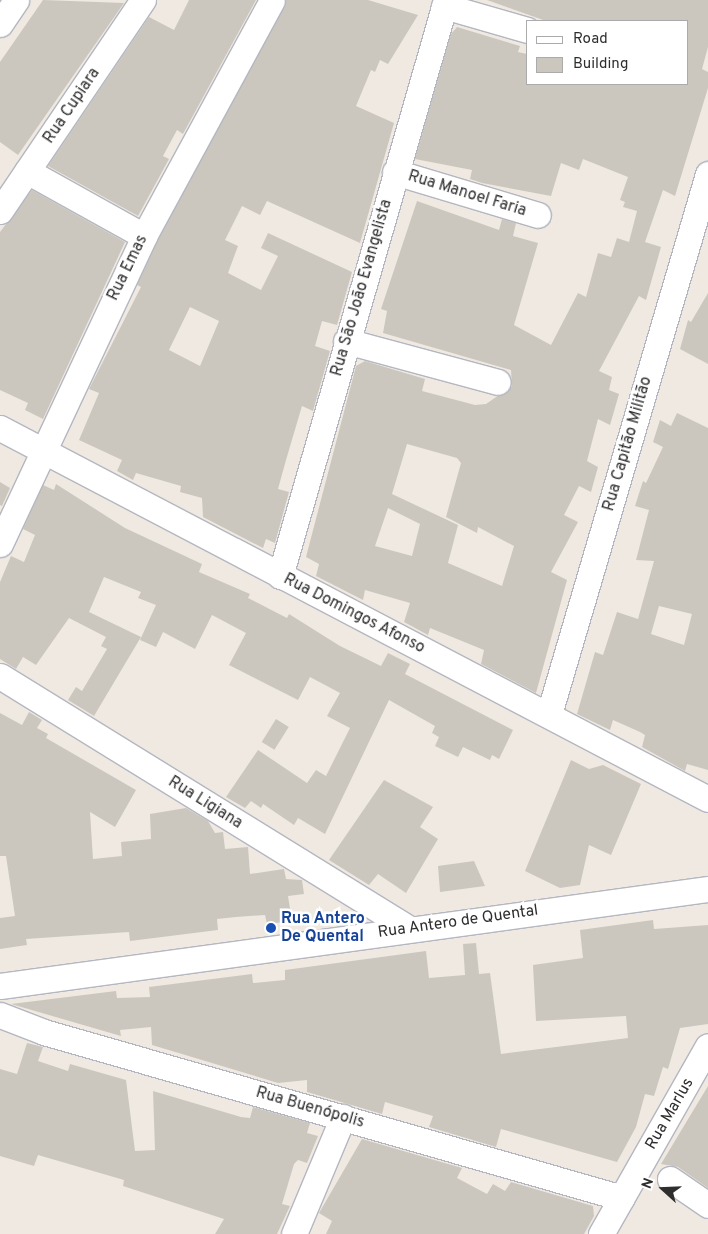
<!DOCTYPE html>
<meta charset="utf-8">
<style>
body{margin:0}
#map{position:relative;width:708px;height:1234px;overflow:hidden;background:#efe9e1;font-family:Overpass,sans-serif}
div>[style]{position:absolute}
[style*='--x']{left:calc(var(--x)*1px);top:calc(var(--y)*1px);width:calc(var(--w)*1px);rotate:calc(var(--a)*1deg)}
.building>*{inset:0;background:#cbc7bf;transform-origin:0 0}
.roads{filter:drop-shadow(1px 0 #b4b7c1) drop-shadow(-1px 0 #b4b7c1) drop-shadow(0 1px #b4b7c1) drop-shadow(0 -1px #b4b7c1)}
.minor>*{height:25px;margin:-12.5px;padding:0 12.5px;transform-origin:12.5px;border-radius:12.5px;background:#fff}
.dots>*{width:14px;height:14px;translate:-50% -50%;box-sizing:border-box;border:2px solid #fff;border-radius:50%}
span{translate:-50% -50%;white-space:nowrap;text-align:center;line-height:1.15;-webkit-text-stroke:5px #fff;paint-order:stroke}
.street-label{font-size:16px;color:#2e2e2e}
.transit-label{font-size:16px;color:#164399;font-weight:700}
.left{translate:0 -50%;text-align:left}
.legend{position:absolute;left:526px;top:20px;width:162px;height:65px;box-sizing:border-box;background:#fff;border:1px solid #ababab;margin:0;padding:6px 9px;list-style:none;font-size:15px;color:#2e2e2e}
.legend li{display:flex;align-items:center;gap:10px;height:25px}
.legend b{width:25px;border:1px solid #ababab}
.north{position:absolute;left:638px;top:1164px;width:50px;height:50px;-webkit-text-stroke:4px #fff;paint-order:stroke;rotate:290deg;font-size:14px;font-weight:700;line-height:20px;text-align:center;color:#2e2e2e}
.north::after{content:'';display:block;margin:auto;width:18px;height:22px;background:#2e2e2e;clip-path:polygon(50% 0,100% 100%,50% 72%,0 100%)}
</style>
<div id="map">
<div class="building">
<i style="clip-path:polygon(43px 0,124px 3px,18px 155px,0 142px,0 62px)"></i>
<i style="clip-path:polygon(189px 0,256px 0,183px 134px,177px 130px,163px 156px,169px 159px,138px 216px,48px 166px,149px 17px,174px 30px)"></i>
<i style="clip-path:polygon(evenodd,286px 0,368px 0,418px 15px,388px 64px,380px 60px,375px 72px,371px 70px,356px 106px,394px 123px,360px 243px,267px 201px,260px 215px,242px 206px,225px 240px,238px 246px,228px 273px,261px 290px,278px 256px,261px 248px,268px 233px,352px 272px,337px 325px,322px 321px,315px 346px,330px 351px,313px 411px,302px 406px,286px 460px,278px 489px,289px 492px,275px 543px,266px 539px,263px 548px,203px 517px,202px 498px,180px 492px,181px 486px,136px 473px,133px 480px,117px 471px,122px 460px,79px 440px,99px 393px,89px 389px,141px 287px,137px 285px,157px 242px,286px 0,190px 307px,219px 321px,200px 366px,169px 350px,190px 307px)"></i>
<i style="clip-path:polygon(evenodd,487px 0,708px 0,708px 47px,702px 69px,708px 72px,708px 88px,675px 196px,663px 190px,645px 242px,661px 247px,646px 300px,639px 296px,599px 371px,612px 377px,609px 390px,619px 394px,610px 425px,598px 419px,587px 461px,598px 467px,591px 492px,579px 486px,564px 515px,578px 522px,551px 572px,567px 580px,536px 693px,481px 664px,484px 650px,430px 628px,428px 635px,404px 622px,410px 603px,365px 590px,363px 600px,316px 576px,319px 564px,306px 557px,356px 366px,365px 361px,425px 379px,422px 391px,475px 405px,486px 404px,512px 386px,511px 370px,383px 333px,387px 311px,381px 309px,417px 201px,499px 230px,502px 219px,516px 223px,513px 236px,538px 243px,514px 325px,551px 345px,578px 293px,586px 297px,598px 253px,611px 257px,617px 238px,629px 242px,637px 211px,623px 207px,625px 202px,620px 200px,628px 177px,583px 159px,579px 170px,561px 163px,551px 196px,482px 183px,470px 179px,472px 170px,415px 159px,451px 34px,457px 27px,520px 46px,518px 52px,527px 54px,527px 84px,687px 84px,687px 21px,546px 21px,487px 0,407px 444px,457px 458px,461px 463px,446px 517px,477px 533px,478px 527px,514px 546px,502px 586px,448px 563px,458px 525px,392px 494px,407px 444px,487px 0,388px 508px,420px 524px,412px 556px,375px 546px,388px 508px)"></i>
<i style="clip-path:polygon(32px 190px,125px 242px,43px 419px,25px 410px,28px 403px,0 390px,0 232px)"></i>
<i style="clip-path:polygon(708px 293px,708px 364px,680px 349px,688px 320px,691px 322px)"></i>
<i style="clip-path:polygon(evenodd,677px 413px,708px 428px,708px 770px,687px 764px,685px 771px,642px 747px,645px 735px,640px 732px,613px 720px,610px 730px,577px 714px,595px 652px,603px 655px,617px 612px,638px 619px,654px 561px,636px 560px,649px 510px,635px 506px,643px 481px,646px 483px,663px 447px,653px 442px,660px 420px,671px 426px,677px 413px,659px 606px,692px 614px,684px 645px,651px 634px,659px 606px)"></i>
<i style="clip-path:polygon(0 482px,10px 488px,2px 506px,0 505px)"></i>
<i style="clip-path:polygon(56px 484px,125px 528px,202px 564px,199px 572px,250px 594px,248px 598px,287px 618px,289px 614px,340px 646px,381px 666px,388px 653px,410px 664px,405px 674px,513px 730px,499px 759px,492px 755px,490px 760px,463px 747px,458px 757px,435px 746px,439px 737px,432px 733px,435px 726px,389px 700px,325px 834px,298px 818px,294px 825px,263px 804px,261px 808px,251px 801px,245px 808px,226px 797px,258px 750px,307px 783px,316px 770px,326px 776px,350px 728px,327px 716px,340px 693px,310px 677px,298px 700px,229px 665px,246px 633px,212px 615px,195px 649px,163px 632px,156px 647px,140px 640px,156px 605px,138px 598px,141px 592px,104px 577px,89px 612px,141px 637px,94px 716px,68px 700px,76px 687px,82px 691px,107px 649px,101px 646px,106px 637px,69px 618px,36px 665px,23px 657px,16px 669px,0 659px,0 582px,11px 556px,24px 562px,35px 535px,23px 529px,43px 485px,54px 490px)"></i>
<i style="clip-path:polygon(29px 712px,42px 720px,37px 728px,48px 734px,46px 738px,136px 790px,115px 827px,90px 812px,93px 859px,122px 856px,121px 842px,151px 839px,150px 814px,186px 808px,208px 821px,215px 833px,223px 832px,225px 849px,248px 847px,250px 874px,284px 869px,286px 879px,302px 880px,304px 894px,288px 896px,292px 921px,267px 924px,265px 915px,236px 917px,217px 919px,218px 930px,130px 941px,129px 932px,26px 939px,27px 945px,0 949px,0 918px,15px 916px,6px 856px,0 856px,0 713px,22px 725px)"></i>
<i style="left:276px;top:719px;width:15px;height:27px;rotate:32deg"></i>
<i style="clip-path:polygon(571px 760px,589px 769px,603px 765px,641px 784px,611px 855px,589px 845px,580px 885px,560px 888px,525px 871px)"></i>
<i style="clip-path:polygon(384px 780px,433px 807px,420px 827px,438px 839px,406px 893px,378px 874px,369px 885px,329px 860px)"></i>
<i style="clip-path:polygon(474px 861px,485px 886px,440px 892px,438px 866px)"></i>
<i style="clip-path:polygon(653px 920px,654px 929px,708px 925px,708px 1024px,680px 1028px,668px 1069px,663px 1067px,654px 1096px,645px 1094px,636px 1127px,617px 1162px,501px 1129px,496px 1147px,429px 1127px,433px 1116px,385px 1102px,382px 1114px,307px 1092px,307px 1080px,278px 1083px,152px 1045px,151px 1027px,120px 1030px,121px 1036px,11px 1004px,116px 991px,117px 998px,150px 997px,149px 987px,252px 974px,253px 983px,285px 980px,285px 970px,426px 951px,429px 978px,465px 975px,463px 944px,476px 943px,479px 974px,490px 973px,501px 1054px,628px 1038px,626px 1016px,536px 1021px,533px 965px,583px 958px,580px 930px)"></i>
<i style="clip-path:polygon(27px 1043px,43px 1047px,38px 1061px,68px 1071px,70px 1064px,126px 1080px,135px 1151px,155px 1150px,153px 1091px,241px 1117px,250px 1118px,253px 1107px,310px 1123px,307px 1133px,318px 1136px,307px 1163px,298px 1160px,294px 1164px,282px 1204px,290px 1206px,277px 1234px,215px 1234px,224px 1219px,123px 1186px,124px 1180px,38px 1155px,34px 1166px,0 1156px,0 1069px,17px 1074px)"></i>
<i style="clip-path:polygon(708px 1086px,708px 1188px,678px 1167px,661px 1164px)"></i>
<i style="clip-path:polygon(362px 1139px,462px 1168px,457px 1178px,487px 1194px,493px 1184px,505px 1191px,511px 1182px,593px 1206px,594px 1216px,584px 1234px,326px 1234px,332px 1221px,319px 1213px)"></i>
</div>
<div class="roads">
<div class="minor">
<i style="--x:444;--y:6;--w:86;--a:16.1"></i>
<i style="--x:0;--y:24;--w:29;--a:-56"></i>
<i style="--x:27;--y:171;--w:134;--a:29.1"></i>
<i style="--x:395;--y:172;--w:149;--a:16.7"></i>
<i style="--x:0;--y:211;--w:255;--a:-55.9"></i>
<i style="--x:346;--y:341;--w:157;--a:15.1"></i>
<i style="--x:0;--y:428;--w:799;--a:27.66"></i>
<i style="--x:0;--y:544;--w:340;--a:-64.9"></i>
<i style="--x:144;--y:236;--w:268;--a:-61.5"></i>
<i style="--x:280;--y:576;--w:599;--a:-73.92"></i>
<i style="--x:0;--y:676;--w:481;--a:31.7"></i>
<i style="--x:549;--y:714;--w:563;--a:-73.59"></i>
<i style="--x:0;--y:986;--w:715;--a:-7.8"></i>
<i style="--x:0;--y:1015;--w:47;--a:21.1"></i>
<i style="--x:44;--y:1032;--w:601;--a:16.02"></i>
<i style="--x:670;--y:1179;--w:46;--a:34.4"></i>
<i style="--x:294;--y:1234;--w:127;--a:-67.3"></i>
<i style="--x:601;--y:1234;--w:216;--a:-60.4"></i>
</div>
</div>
<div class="dots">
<i style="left:271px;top:928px;background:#1a4fb4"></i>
</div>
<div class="street-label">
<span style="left:72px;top:106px;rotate:-56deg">Rua Cupiara</span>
<span style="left:467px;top:194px;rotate:17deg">Rua Manoel Faria</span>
<span style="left:128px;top:268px;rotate:-64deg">Rua Emas</span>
<span style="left:362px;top:288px;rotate:-74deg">Rua São João Evangelista</span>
<span style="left:628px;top:444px;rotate:-74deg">Rua Capitão Militão</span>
<span style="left:354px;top:614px;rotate:27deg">Rua Domingos Afonso</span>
<span style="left:205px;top:803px;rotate:32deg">Rua Ligiana</span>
<span style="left:458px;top:922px;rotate:-8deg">Rua Antero de Quental</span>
<span style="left:310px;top:1108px;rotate:16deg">Rua Buenópolis</span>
<span style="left:670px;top:1114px;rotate:-60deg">Rua Marlus</span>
</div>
<div class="transit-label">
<span class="left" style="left:281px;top:928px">Rua Antero<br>De Quental</span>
</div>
<ul class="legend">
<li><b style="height:6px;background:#fff"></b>Road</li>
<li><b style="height:14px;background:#cbc7bf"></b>Building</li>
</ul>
<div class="north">N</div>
</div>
